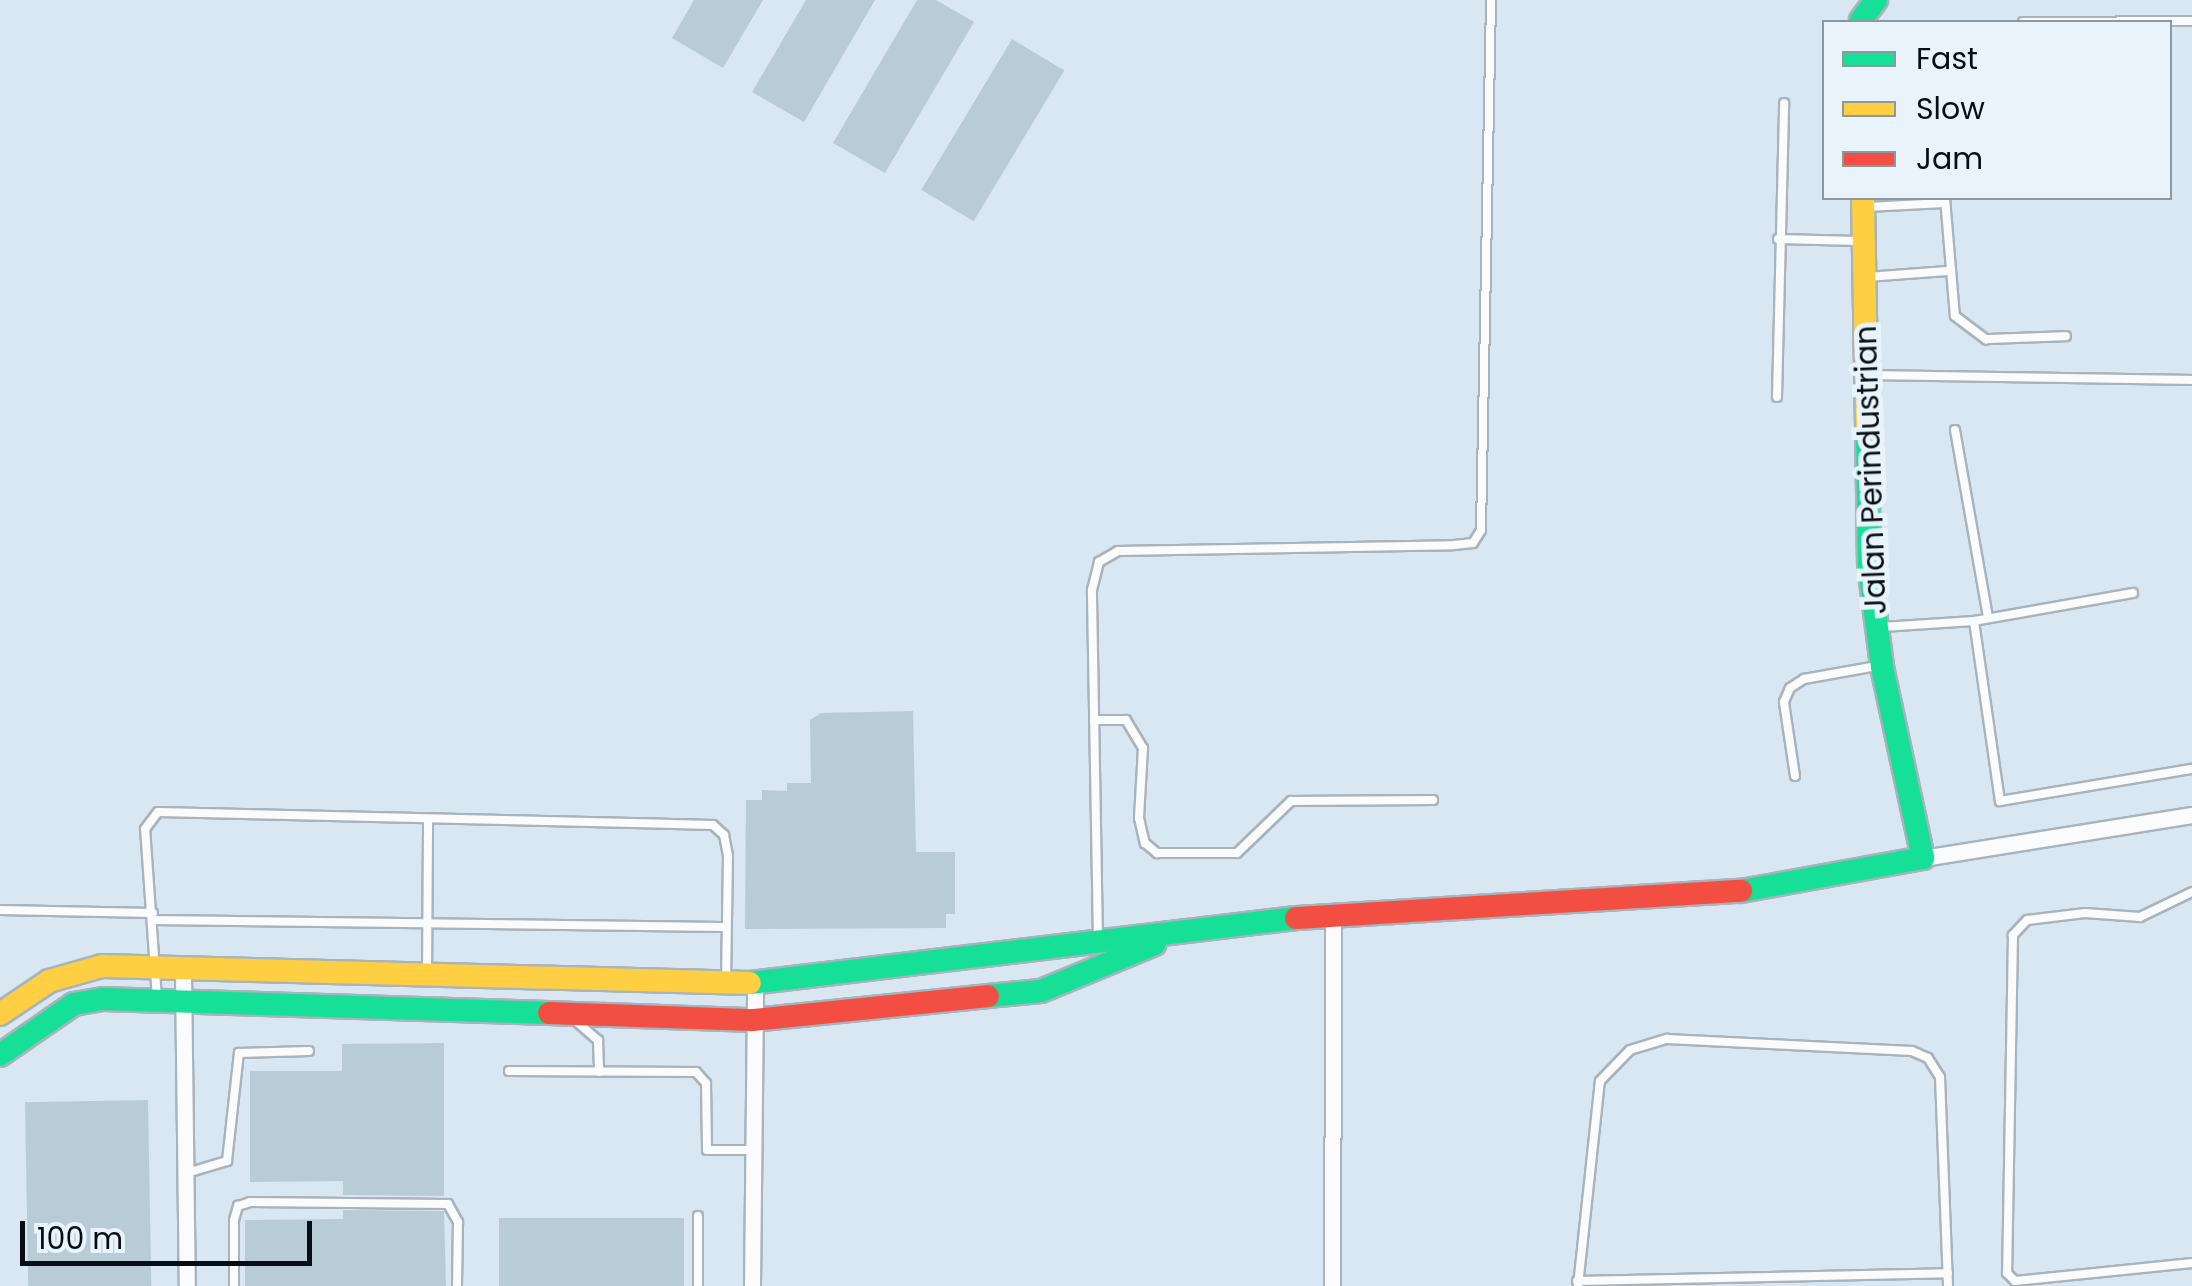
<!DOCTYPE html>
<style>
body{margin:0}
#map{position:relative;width:2192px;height:1286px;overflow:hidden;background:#d8e7f2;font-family:Poppins,sans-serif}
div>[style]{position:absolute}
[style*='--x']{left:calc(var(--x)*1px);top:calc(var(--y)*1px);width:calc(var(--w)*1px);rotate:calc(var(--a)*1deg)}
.building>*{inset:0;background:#b9ccd5;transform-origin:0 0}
.roads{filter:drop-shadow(2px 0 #a8b3bc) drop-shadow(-2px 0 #a8b3bc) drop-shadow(0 2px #a8b3bc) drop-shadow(0 -2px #a8b3bc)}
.lane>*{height:8px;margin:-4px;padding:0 4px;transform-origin:4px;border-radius:4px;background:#f9fbfd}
.street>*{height:15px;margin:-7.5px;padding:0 7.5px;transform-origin:7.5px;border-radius:7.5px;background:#f9fbfd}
.fast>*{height:22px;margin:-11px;padding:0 11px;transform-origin:11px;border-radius:11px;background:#16e098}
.slow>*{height:22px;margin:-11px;padding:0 11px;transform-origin:11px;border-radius:11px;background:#ffcf43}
.jam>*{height:22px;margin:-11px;padding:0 11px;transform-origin:11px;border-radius:11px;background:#f24e42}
span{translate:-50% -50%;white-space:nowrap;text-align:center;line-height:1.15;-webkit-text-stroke:10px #e8f3fb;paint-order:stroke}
.street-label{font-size:30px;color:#050e15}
.legend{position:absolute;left:1822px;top:20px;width:350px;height:180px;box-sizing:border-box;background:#e8f3fb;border:2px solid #8d979f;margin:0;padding:12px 18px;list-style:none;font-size:30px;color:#050e15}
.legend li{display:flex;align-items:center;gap:20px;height:50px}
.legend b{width:50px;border:2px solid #8d979f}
.scale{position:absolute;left:20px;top:1221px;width:292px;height:45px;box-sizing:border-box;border:5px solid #050e15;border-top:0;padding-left:12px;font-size:30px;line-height:35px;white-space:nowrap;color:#050e15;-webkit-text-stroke:8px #e8f3fb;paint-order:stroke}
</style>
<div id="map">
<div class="building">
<i style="clip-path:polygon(694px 0,763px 0,723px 68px,672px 38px)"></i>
<i style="clip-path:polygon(806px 0,875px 0,804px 122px,752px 92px)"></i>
<i style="clip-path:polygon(917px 0,936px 0,974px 22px,885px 173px,833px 143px)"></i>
<i style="left:1012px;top:39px;width:61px;height:176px;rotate:31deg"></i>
<i style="clip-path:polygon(913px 711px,916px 852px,955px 852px,955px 914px,946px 914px,946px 928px,745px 929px,746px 800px,762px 800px,762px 790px,787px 791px,787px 783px,811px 783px,810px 720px,821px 713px)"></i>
<i style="clip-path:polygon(444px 1043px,444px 1196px,343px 1195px,343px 1181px,250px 1182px,250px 1071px,342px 1071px,342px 1044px)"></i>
<i style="left:148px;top:1100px;width:186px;height:123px;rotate:89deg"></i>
<i style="clip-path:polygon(343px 1210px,444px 1211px,446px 1286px,245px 1286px,245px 1220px,343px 1219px)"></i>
<i style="left:684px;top:1218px;width:68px;height:185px;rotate:90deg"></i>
</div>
<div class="roads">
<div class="lane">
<i style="--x:2023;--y:22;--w:169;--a:-0.3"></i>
<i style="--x:1945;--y:198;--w:118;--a:85.2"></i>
<i style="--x:1955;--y:316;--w:39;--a:37"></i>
<i style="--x:1986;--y:339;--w:80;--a:-2.1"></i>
<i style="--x:1867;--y:207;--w:77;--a:-3"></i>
<i style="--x:1778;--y:239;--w:81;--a:1.4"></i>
<i style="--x:1867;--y:277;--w:80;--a:-4.3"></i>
<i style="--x:1872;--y:375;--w:320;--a:0.9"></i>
<i style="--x:1777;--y:397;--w:294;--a:-88.6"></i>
<i style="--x:1955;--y:430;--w:190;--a:80"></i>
<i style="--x:2133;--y:593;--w:161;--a:170"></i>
<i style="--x:1974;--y:621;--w:182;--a:81.8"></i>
<i style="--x:2000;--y:801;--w:195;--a:-9.5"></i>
<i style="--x:1882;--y:627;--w:92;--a:-3.7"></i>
<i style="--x:1094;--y:720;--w:32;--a:0"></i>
<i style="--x:1126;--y:720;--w:33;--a:59"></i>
<i style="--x:1143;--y:748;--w:70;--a:93.3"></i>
<i style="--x:1139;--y:818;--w:26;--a:77"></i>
<i style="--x:1145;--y:843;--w:16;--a:40"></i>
<i style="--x:1157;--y:853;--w:80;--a:0"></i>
<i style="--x:1237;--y:853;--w:75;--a:-43.9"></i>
<i style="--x:1291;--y:801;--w:142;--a:-0.4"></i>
<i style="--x:1795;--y:776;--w:75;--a:-98.5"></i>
<i style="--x:1784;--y:702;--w:15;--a:-67"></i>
<i style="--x:1790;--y:688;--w:17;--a:-33"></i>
<i style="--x:1804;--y:679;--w:74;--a:-10.1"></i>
<i style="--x:2192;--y:892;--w:58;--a:154.3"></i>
<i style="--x:2140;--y:917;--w:55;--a:-175.8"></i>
<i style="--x:2085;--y:913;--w:58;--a:173.1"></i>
<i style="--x:2027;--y:920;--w:21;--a:133"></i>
<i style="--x:2013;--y:935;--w:338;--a:91"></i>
<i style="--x:2007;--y:1273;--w:11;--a:45"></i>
<i style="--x:2015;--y:1281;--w:178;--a:-5.8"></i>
<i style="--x:0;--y:910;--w:153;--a:1.1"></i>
<i style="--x:153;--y:920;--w:569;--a:0.7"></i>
<i style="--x:1098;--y:940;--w:350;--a:-91"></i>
<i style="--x:1092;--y:590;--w:29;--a:-76"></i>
<i style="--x:1099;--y:562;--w:22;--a:-30"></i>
<i style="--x:1118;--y:551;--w:336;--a:-1"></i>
<i style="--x:1454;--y:545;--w:19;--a:-6"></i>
<i style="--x:1473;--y:543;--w:15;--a:-58"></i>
<i style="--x:1481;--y:530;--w:530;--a:-88.92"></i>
<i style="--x:427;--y:974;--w:155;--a:-89.6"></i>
<i style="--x:157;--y:999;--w:170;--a:-94"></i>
<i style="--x:145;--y:829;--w:21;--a:-53"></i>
<i style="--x:158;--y:812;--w:555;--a:1.34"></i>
<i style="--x:713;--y:825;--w:15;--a:42"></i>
<i style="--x:724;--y:835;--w:21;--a:79"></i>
<i style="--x:728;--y:856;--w:125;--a:90.9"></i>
<i style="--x:577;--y:1022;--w:28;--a:41"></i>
<i style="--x:598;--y:1040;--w:32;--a:88"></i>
<i style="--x:509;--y:1071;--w:187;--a:0.3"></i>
<i style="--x:696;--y:1072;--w:15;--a:48"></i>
<i style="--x:706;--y:1083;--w:67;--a:89.1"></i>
<i style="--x:707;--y:1150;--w:46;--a:0"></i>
<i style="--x:187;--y:1173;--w:42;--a:-16.7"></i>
<i style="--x:227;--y:1161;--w:109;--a:-83.7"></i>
<i style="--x:239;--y:1053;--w:70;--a:-1.6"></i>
<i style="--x:698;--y:1216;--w:70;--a:90"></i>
<i style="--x:1577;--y:1281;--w:371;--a:-1.2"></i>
<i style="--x:234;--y:1286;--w:66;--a:-90"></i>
<i style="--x:234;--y:1220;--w:15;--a:-74"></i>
<i style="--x:238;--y:1206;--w:13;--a:-18"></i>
<i style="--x:250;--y:1202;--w:198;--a:0.6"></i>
<i style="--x:448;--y:1204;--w:21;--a:61"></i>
<i style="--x:458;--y:1222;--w:64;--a:90.9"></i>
<i style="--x:1578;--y:1286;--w:206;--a:-83.9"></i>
<i style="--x:1600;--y:1081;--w:43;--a:-45.9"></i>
<i style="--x:1630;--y:1050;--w:39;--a:-17"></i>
<i style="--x:1667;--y:1039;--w:245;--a:2.8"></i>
<i style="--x:1912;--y:1051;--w:17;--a:24"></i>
<i style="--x:1928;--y:1058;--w:22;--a:58"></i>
<i style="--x:1940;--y:1077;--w:209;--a:87.8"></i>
</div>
<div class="street">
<i style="--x:1923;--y:858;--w:272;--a:-9.1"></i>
<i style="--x:183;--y:973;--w:313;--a:89.3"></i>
<i style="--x:752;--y:1286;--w:303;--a:-89.4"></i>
<i style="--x:1332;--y:1286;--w:374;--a:-89.8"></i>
</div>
<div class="fast">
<i style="--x:1861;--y:20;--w:25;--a:-53"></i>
<i style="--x:1741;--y:891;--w:185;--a:-10.3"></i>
<i style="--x:1923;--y:858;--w:196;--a:-102.1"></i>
<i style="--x:1882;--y:666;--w:101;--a:-97.4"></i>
<i style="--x:1869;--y:566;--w:140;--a:-90.8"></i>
<i style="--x:750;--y:983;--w:550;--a:-6.79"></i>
<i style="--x:988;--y:996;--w:53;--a:-5.4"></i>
<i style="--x:1041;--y:991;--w:123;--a:-22.4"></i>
<i style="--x:0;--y:1055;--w:90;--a:-34.6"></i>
<i style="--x:74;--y:1004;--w:29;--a:-10"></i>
<i style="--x:103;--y:999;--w:446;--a:1.8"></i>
</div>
<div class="slow">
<i style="--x:1863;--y:198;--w:228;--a:89"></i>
<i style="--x:0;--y:1014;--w:59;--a:-34"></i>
<i style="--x:49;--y:981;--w:55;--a:-15.8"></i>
<i style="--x:102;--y:966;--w:648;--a:1.5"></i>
</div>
<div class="jam">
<i style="--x:1296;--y:918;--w:446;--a:-3.5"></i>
<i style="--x:549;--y:1013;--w:204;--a:2"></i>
<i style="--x:753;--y:1020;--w:236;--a:-5.8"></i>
</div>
</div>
<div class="street-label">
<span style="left:1871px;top:470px;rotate:-92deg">Jalan Perindustrian</span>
</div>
<ul class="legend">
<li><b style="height:12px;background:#16e098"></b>Fast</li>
<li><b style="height:12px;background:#ffcf43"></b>Slow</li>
<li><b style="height:12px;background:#f24e42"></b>Jam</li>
</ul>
<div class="scale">100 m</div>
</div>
